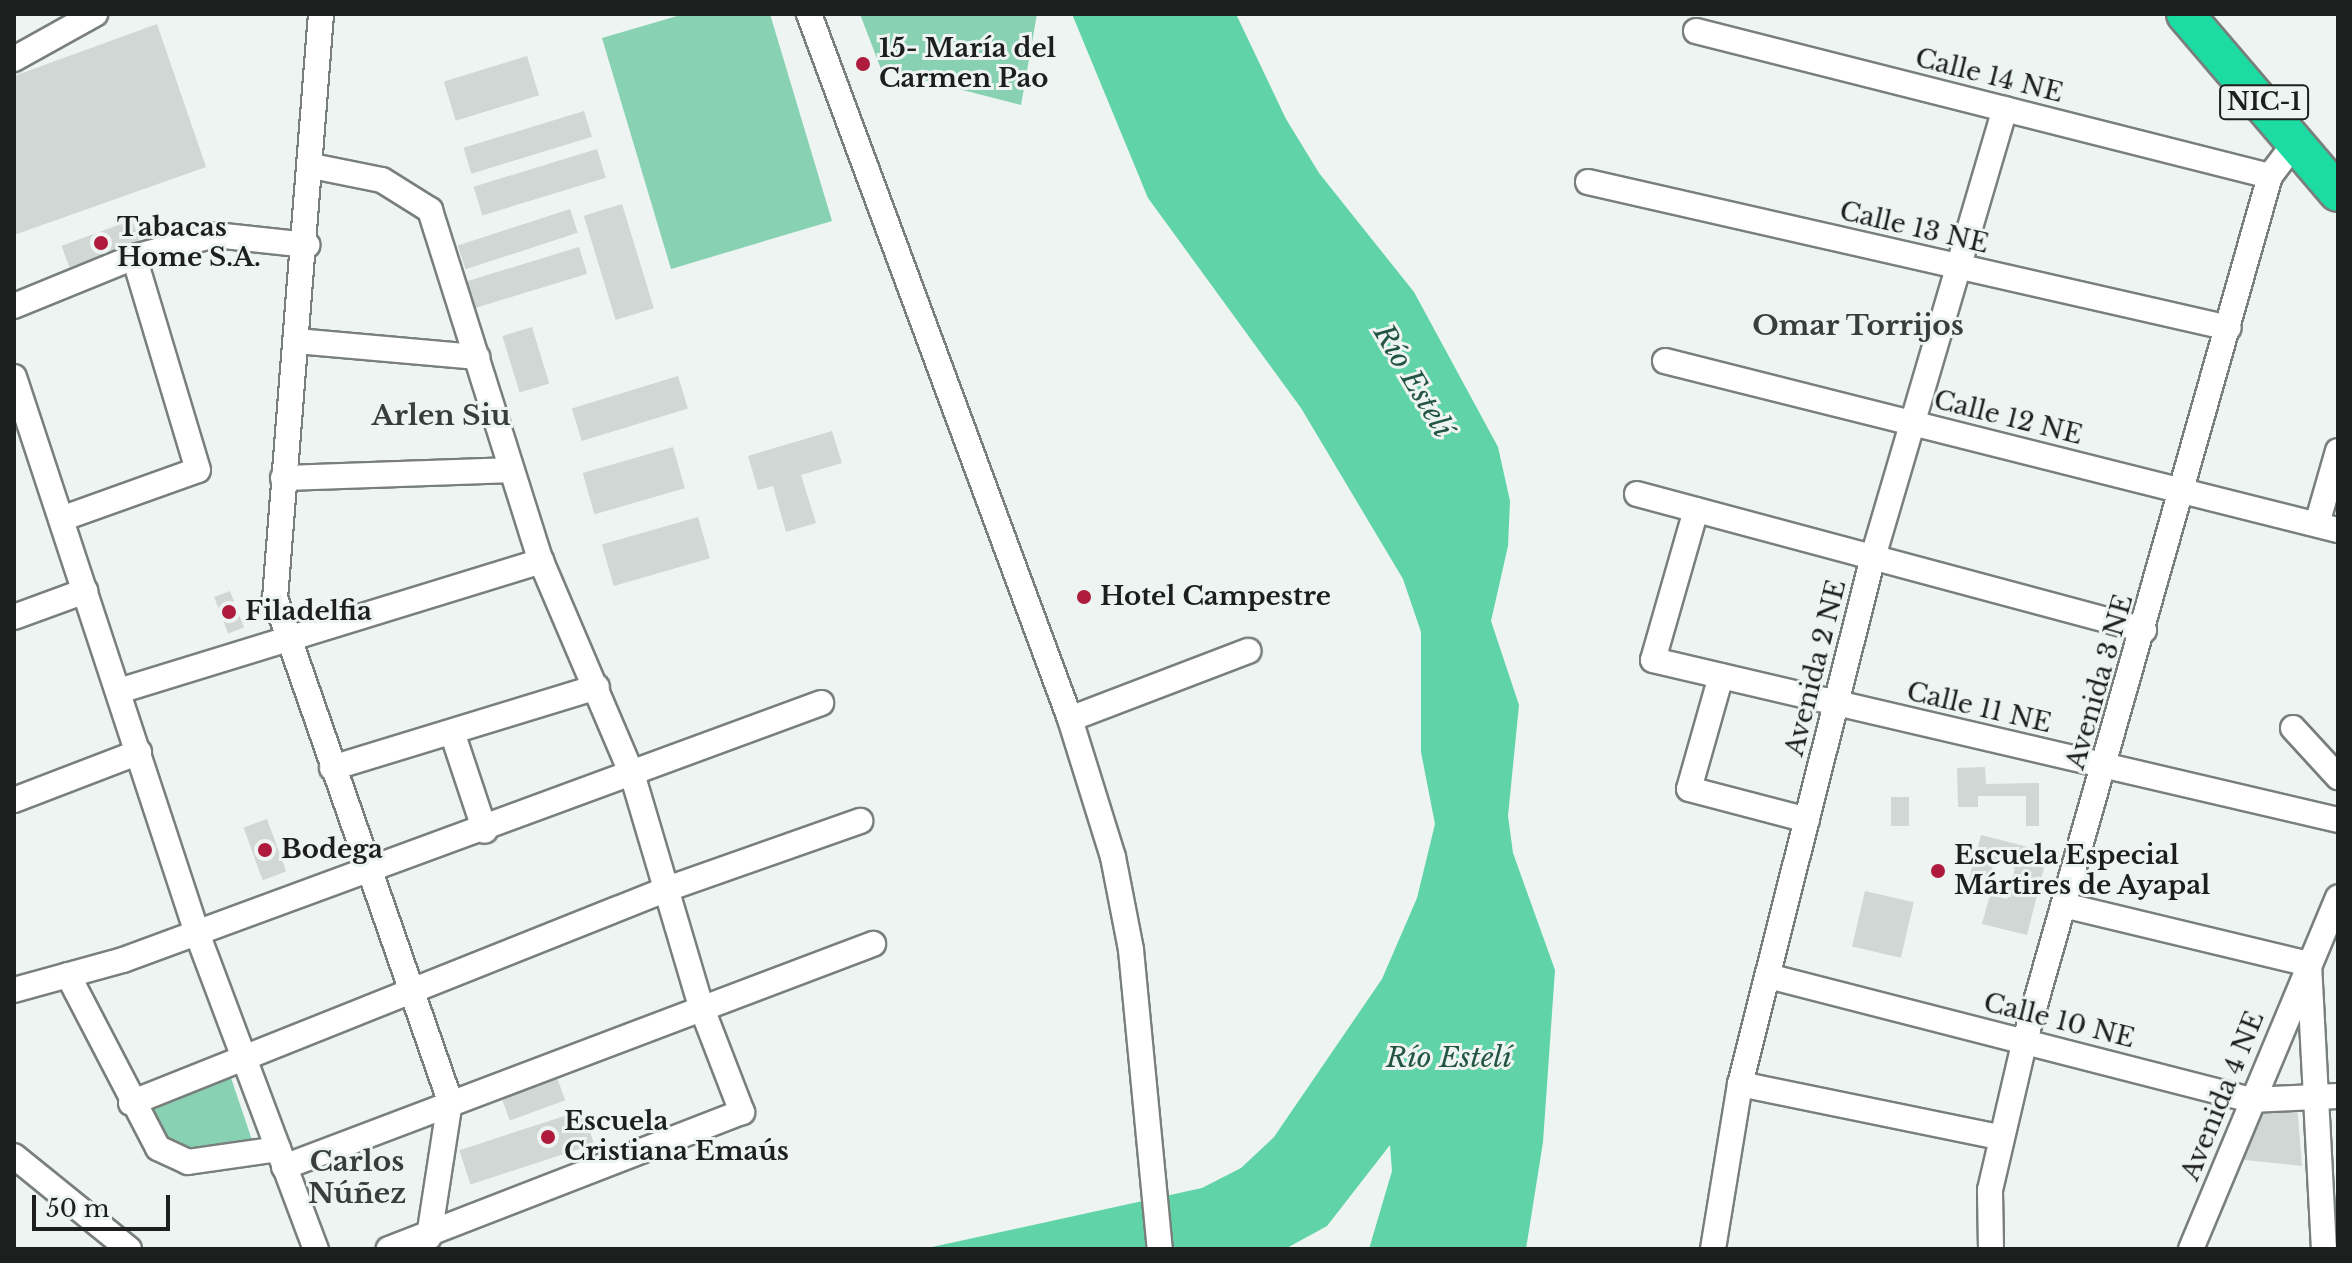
<!DOCTYPE html>
<meta charset="utf-8">
<style>
body{margin:0}
#map{position:relative;width:2352px;height:1263px;overflow:hidden;background:#edf4f1;font-family:"Libre Baskerville",serif}
div>[style]{position:absolute}
[style*='--x']{left:calc(var(--x)*1px);top:calc(var(--y)*1px);width:calc(var(--w)*1px);rotate:calc(var(--a)*1deg)}
.green>*{inset:0;background:#88d2b3}
.water>*{inset:0;background:#60d3a8}
.building>*{inset:0;background:#d0d7d4;transform-origin:0 0}
.roads{filter:drop-shadow(2px 0 #797f7c) drop-shadow(-2px 0 #797f7c) drop-shadow(0 2px #797f7c) drop-shadow(0 -2px #797f7c)}
.minor>*{height:24px;margin:-12px;padding:0 12px;transform-origin:12px;border-radius:12px;background:#fff}
.highway>*{height:36px;margin:-18px;padding:0 18px;transform-origin:18px;border-radius:18px;background:#1cdba3}
.dots>*{width:22px;height:22px;translate:-50% -50%;box-sizing:border-box;border:4px solid #edf4f1;border-radius:50%}
span{translate:-50% -50%;white-space:nowrap;text-align:center;line-height:1.15;-webkit-text-stroke:6px #edf4f1;paint-order:stroke}
.shield-label span{padding:2px 6px;background:#edf4f1;border:2px solid;border-radius:6px;-webkit-text-stroke-width:0}
.shield-label{font-size:24px;color:#1d1f1e;font-weight:700}
.poi-label{font-size:26px;color:#1d1f1e;font-weight:700}
.left{translate:0 -50%;text-align:left}
.street-label{font-size:26px;color:#1d1f1e}
.neighbourhood-label{font-size:28px;color:#393e3c;font-weight:700}
.water-label{font-size:28px;color:#245442;font-style:italic}
.frame{position:absolute;inset:0;border:16px solid #1d1f1e;pointer-events:none}
.scale{position:absolute;left:32px;top:1195px;width:138px;height:36px;box-sizing:border-box;border:4px solid #1d1f1e;border-top:0;padding-left:10px;font-size:24px;line-height:28px;white-space:nowrap;color:#1d1f1e;-webkit-text-stroke:6px #edf4f1;paint-order:stroke}
</style>
<div id="map">
<div class="green">
<i style="clip-path:polygon(684px 14px,770px 14px,832px 221px,671px 269px,602px 38px)"></i>
<i style="clip-path:polygon(860px 14px,1037px 14px,1021px 105px,881px 69px)"></i>
<i style="clip-path:polygon(228px 1069px,255px 1149px,174px 1150px,142px 1105px)"></i>
</div>
<div class="water">
<i style="clip-path:polygon(1072px 14px,1236px 14px,1286px 119px,1319px 173px,1414px 292px,1498px 447px,1510px 501px,1508px 546px,1491px 621px,1519px 705px,1508px 816px,1513px 853px,1555px 970px,1543px 1142px,1526px 1249px,1369px 1249px,1392px 1171px,1390px 1145px,1327px 1226px,1285px 1249px,923px 1249px,1202px 1188px,1241px 1168px,1274px 1137px,1382px 979px,1417px 898px,1435px 824px,1421px 752px,1421px 632px,1403px 579px,1301px 408px,1148px 198px)"></i>
</div>
<div class="building">
<i style="clip-path:polygon(157px 24px,206px 167px,14px 235px,14px 76px)"></i>
<i style="left:527px;top:56px;width:41px;height:87px;rotate:73deg"></i>
<i style="left:584px;top:111px;width:27px;height:126px;rotate:73deg"></i>
<i style="left:597px;top:149px;width:30px;height:129px;rotate:73deg"></i>
<i style="left:622px;top:204px;width:109px;height:40px;rotate:73deg"></i>
<i style="left:570px;top:209px;width:25px;height:118px;rotate:72deg"></i>
<i style="left:132px;top:220px;width:23px;height:75px;rotate:70deg"></i>
<i style="left:579px;top:247px;width:28px;height:118px;rotate:73deg"></i>
<i style="left:532px;top:327px;width:59px;height:31px;rotate:73deg"></i>
<i style="left:678px;top:376px;width:34px;height:111px;rotate:73deg"></i>
<i style="clip-path:polygon(832px 431px,842px 463px,801px 475px,816px 523px,786px 532px,773px 486px,758px 490px,748px 456px)"></i>
<i style="left:673px;top:447px;width:43px;height:94px;rotate:74deg"></i>
<i style="left:698px;top:517px;width:43px;height:100px;rotate:74deg"></i>
<i style="left:230px;top:591px;width:39px;height:17px;rotate:69deg"></i>
<i style="clip-path:polygon(1985px 767px,1986px 784px,2039px 783px,2039px 826px,2026px 826px,2026px 796px,1978px 796px,1978px 807px,1958px 807px,1957px 768px)"></i>
<i style="left:1891px;top:797px;width:18px;height:29px"></i>
<i style="left:267px;top:819px;width:56px;height:25px;rotate:70deg"></i>
<i style="clip-path:polygon(1981px 835px,2048px 852px,2027px 935px,1982px 924px,1990px 895px,2007px 899px,2015px 868px,1994px 862px,1987px 888px,1968px 883px)"></i>
<i style="left:1865px;top:891px;width:50px;height:57px;rotate:13deg"></i>
<i style="left:556px;top:1075px;width:27px;height:59px;rotate:70deg"></i>
<i style="clip-path:polygon(2297px 1104px,2302px 1166px,2236px 1159px,2254px 1109px)"></i>
<i style="left:583px;top:1110px;width:36px;height:130px;rotate:72deg"></i>
</div>
<div class="roads">
<div class="minor">
<i style="--x:321;--y:14;--w:586;--a:94.5"></i>
<i style="--x:275;--y:598;--w:533;--a:70.82"></i>
<i style="--x:450;--y:1101;--w:138;--a:98.8"></i>
<i style="--x:809;--y:14;--w:752;--a:69.68"></i>
<i style="--x:1070;--y:719;--w:145;--a:72.7"></i>
<i style="--x:1113;--y:857;--w:95;--a:79"></i>
<i style="--x:1131;--y:950;--w:300;--a:84.5"></i>
<i style="--x:1696;--y:31;--w:592;--a:14.18"></i>
<i style="--x:14;--y:59;--w:93;--a:-29.1"></i>
<i style="--x:312;--y:166;--w:71;--a:11.3"></i>
<i style="--x:382;--y:180;--w:57;--a:32"></i>
<i style="--x:430;--y:210;--w:368;--a:72.5"></i>
<i style="--x:541;--y:561;--w:235;--a:66.9"></i>
<i style="--x:633;--y:777;--w:239;--a:73.5"></i>
<i style="--x:701;--y:1006;--w:114;--a:68.9"></i>
<i style="--x:742;--y:1112;--w:379;--a:158.8"></i>
<i style="--x:1588;--y:182;--w:657;--a:12.83"></i>
<i style="--x:14;--y:306;--w:130;--a:-22.2"></i>
<i style="--x:134;--y:257;--w:84;--a:-15.2"></i>
<i style="--x:215;--y:235;--w:93;--a:6.2"></i>
<i style="--x:297;--y:341;--w:181;--a:5.1"></i>
<i style="--x:1665;--y:361;--w:694;--a:14.1"></i>
<i style="--x:14;--y:377;--w:585;--a:71.78"></i>
<i style="--x:197;--y:933;--w:338;--a:69.4"></i>
<i style="--x:283;--y:478;--w:226;--a:-2"></i>
<i style="--x:1637;--y:494;--w:525;--a:15.02"></i>
<i style="--x:1696;--y:510;--w:156;--a:106"></i>
<i style="--x:1653;--y:660;--w:703;--a:13.15"></i>
<i style="--x:61;--y:519;--w:145;--a:-19.7"></i>
<i style="--x:198;--y:470;--w:222;--a:-106.7"></i>
<i style="--x:2317;--y:524;--w:76;--a:-74"></i>
<i style="--x:14;--y:617;--w:76;--a:-20.1"></i>
<i style="--x:1721;--y:676;--w:117;--a:105.8"></i>
<i style="--x:1689;--y:789;--w:122;--a:14.7"></i>
<i style="--x:119;--y:691;--w:442;--a:-17.1"></i>
<i style="--x:1070;--y:719;--w:191;--a:-20.9"></i>
<i style="--x:2293;--y:728;--w:67;--a:47.4"></i>
<i style="--x:452;--y:732;--w:104;--a:71.6"></i>
<i style="--x:332;--y:768;--w:277;--a:-17"></i>
<i style="--x:14;--y:800;--w:134;--a:-21"></i>
<i style="--x:2067;--y:906;--w:249;--a:13.5"></i>
<i style="--x:2309;--y:964;--w:285;--a:87"></i>
<i style="--x:68;--y:975;--w:195;--a:62.5"></i>
<i style="--x:158;--y:1148;--w:33;--a:25"></i>
<i style="--x:188;--y:1162;--w:91;--a:-8.2"></i>
<i style="--x:1768;--y:976;--w:498;--a:14.4"></i>
<i style="--x:2250;--y:1100;--w:88;--a:-2.6"></i>
<i style="--x:14;--y:990;--w:113;--a:-15.4"></i>
<i style="--x:123;--y:960;--w:744;--a:-20.21"></i>
<i style="--x:1740;--y:1084;--w:264;--a:11.6"></i>
<i style="--x:131;--y:1103;--w:577;--a:-21.76"></i>
<i style="--x:667;--y:889;--w:205;--a:-19.4"></i>
<i style="--x:14;--y:1156;--w:148;--a:39"></i>
<i style="--x:284;--y:1167;--w:630;--a:-20.74"></i>
<i style="--x:1713;--y:1249;--w:167;--a:-80.7"></i>
<i style="--x:1740;--y:1084;--w:544;--a:-75.84"></i>
<i style="--x:1873;--y:557;--w:467;--a:-73.6"></i>
<i style="--x:1991;--y:1249;--w:59;--a:-91"></i>
<i style="--x:1990;--y:1190;--w:154;--a:-76.9"></i>
<i style="--x:2025;--y:1040;--w:898;--a:-74.17"></i>
<i style="--x:2270;--y:176;--w:45;--a:-53.1"></i>
<i style="--x:2191;--y:1249;--w:381;--a:-67.3"></i>
</div>
<div class="highway">
<i style="--x:2185;--y:14;--w:235;--a:49.5"></i>
</div>
</div>
<div class="dots">
<i style="left:863px;top:64px;background:#af1b3c"></i>
<i style="left:101px;top:243px;background:#af1b3c"></i>
<i style="left:1084px;top:597px;background:#af1b3c"></i>
<i style="left:229px;top:612px;background:#af1b3c"></i>
<i style="left:265px;top:850px;background:#af1b3c"></i>
<i style="left:1938px;top:871px;background:#af1b3c"></i>
<i style="left:548px;top:1137px;background:#af1b3c"></i>
</div>
<div class="shield-label">
<span style="left:2264px;top:102px">NIC-1</span>
</div>
<div class="poi-label">
<span class="left" style="left:879px;top:64px">15- María del<br>Carmen Pao</span>
<span class="left" style="left:117px;top:243px">Tabacas<br>Home S.A.</span>
<span class="left" style="left:1100px;top:597px">Hotel Campestre</span>
<span class="left" style="left:245px;top:612px">Filadelfia</span>
<span class="left" style="left:281px;top:850px">Bodega</span>
<span class="left" style="left:1954px;top:871px">Escuela Especial<br>Mártires de Ayapal</span>
<span class="left" style="left:564px;top:1137px">Escuela<br>Cristiana Emaús</span>
</div>
<div class="street-label">
<span style="left:1989px;top:76px;rotate:14deg">Calle 14 NE</span>
<span style="left:1914px;top:228px;rotate:13deg">Calle 13 NE</span>
<span style="left:2008px;top:418px;rotate:14deg">Calle 12 NE</span>
<span style="left:1816px;top:668px;rotate:-76deg">Avenida 2 NE</span>
<span style="left:2100px;top:682px;rotate:-74deg">Avenida 3 NE</span>
<span style="left:1979px;top:708px;rotate:13deg">Calle 11 NE</span>
<span style="left:2059px;top:1021px;rotate:14deg">Calle 10 NE</span>
<span style="left:2223px;top:1096px;rotate:-68deg">Avenida 4 NE</span>
</div>
<div class="neighbourhood-label">
<span style="left:1858px;top:326px">Omar Torrijos</span>
<span style="left:441px;top:416px">Arlen Siu</span>
<span style="left:357px;top:1178px">Carlos<br>Núñez</span>
</div>
<div class="water-label">
<span style="left:1413px;top:381px;rotate:59deg">Río Estelí</span>
<span style="left:1449px;top:1058px">Río Estelí</span>
</div>
<div class="frame"></div>
<div class="scale">50 m</div>
</div>
